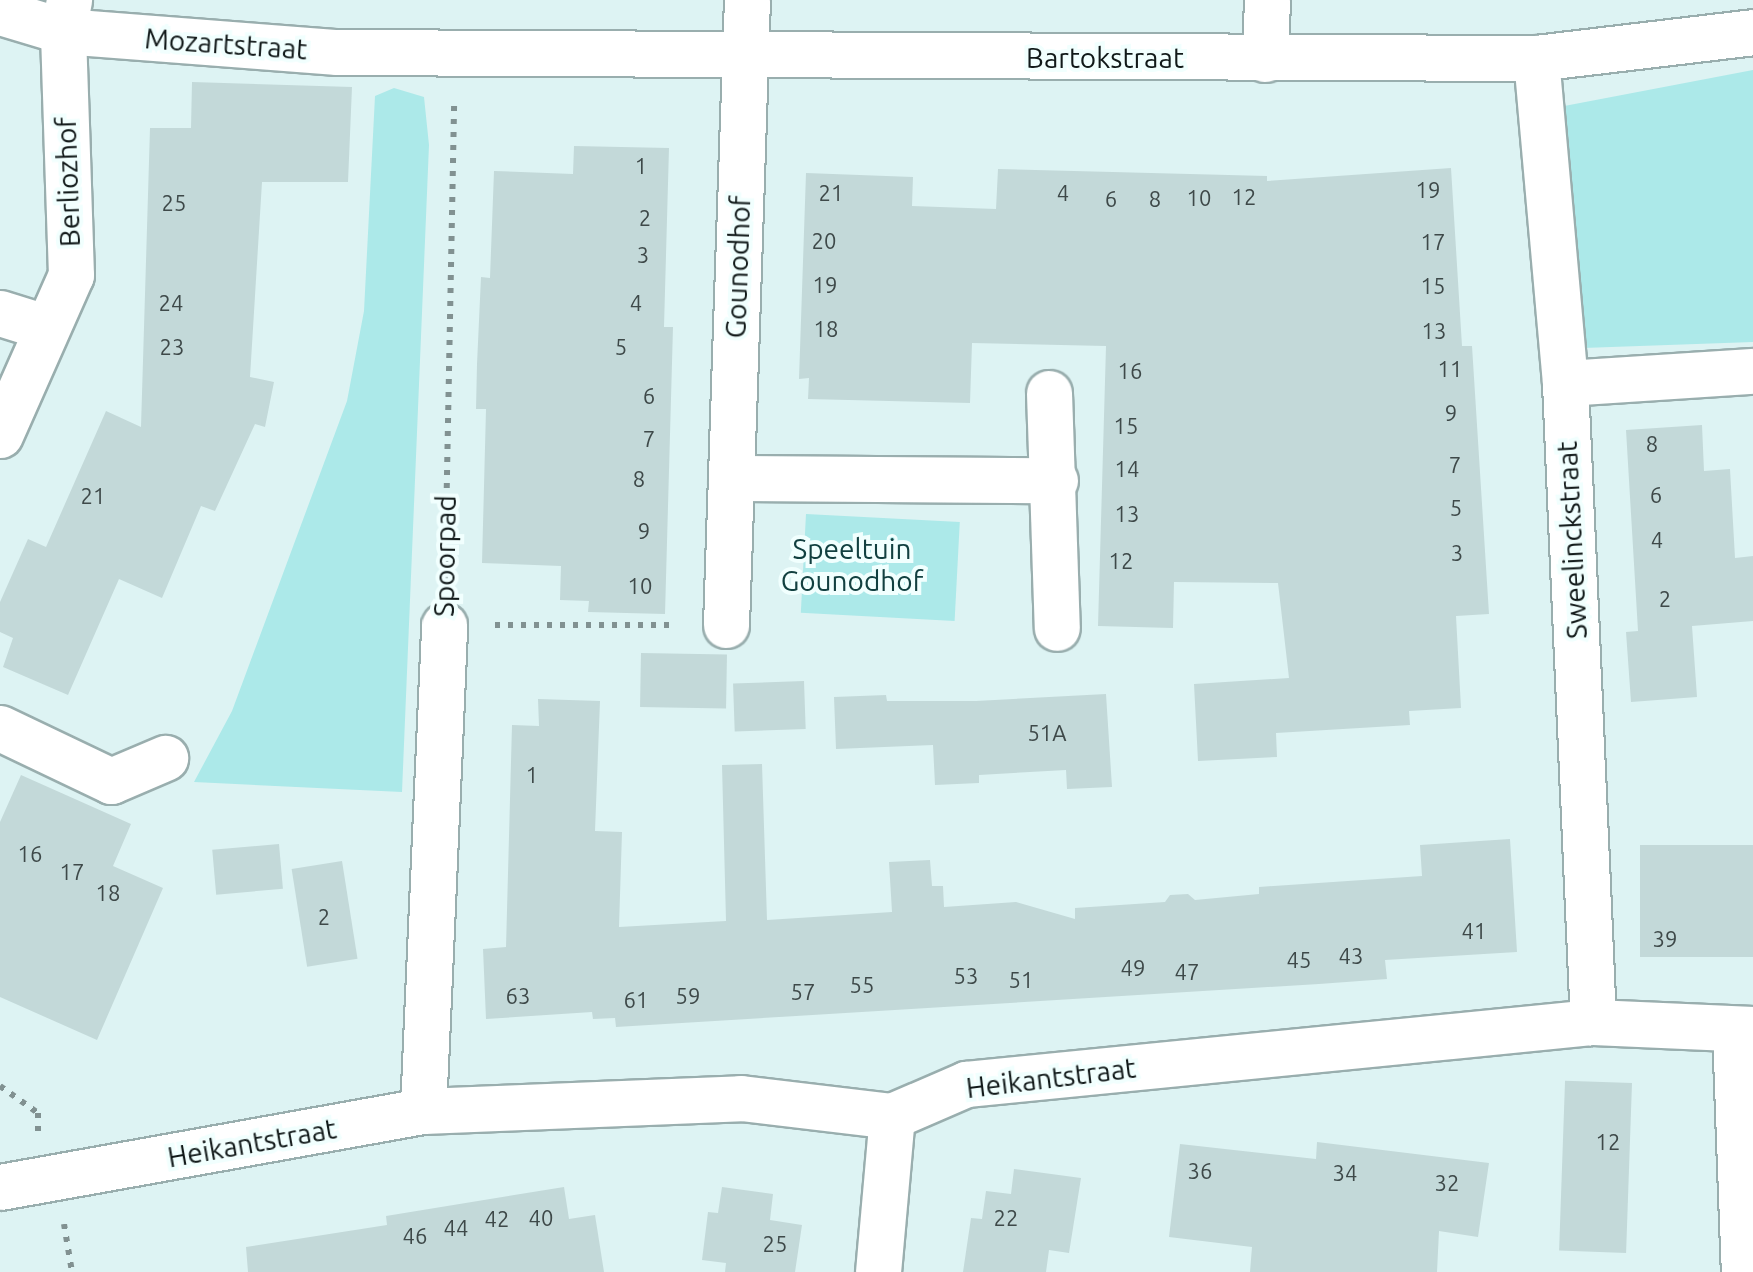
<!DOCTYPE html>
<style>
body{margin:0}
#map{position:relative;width:1753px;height:1272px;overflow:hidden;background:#ddf3f3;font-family:Ubuntu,sans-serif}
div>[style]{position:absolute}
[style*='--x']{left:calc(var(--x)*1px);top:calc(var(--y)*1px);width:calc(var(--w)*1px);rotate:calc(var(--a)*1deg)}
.green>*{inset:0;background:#ace9e9;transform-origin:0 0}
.building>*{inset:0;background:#c3d9d9;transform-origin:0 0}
.path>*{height:6px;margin-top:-3px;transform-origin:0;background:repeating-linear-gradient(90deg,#819191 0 5px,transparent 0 13px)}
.roads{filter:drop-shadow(2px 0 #99aeae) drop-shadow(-2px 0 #99aeae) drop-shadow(0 2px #99aeae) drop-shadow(0 -2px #99aeae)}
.street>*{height:45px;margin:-22.5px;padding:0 22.5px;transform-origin:22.5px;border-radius:22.5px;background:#fff}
span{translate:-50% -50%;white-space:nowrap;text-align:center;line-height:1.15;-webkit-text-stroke:8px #f1fffe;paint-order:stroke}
.number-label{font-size:22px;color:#3e4949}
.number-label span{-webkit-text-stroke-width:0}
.street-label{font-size:28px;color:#111919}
.park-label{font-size:28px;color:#124040}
</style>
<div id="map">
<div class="green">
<i style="clip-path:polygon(1753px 70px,1753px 342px,1583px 348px,1559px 107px)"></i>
<i style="clip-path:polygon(394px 88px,424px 97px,429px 145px,402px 792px,194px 782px,232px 711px,347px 401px,364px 311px,375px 96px)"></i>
<i style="left:806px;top:514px;width:154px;height:99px;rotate:3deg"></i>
</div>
<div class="building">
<i style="clip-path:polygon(192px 82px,352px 87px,348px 182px,262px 182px,250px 377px,274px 382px,265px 427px,255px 424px,215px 511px,201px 506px,162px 598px,119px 579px,68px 695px,3px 667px,13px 638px,0 632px,0 602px,28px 539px,46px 547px,106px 411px,141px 427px,150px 128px,191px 128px)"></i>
<i style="clip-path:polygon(574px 146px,669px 148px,664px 327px,673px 327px,665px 614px,588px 612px,589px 601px,560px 600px,561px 566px,482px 563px,486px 409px,476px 409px,477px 364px,481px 277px,490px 278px,494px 171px,573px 174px)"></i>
<i style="clip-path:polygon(1451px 168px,1462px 346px,1472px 346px,1489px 614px,1456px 616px,1461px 708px,1409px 711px,1410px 725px,1276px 733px,1277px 757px,1198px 761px,1194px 684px,1289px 678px,1278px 583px,1174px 582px,1173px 628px,1098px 626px,1106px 346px,972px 343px,970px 403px,808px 399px,809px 378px,799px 379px,806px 173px,913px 177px,912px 206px,996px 209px,998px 169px,1267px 176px,1267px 181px)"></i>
<i style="clip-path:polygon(1702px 425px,1704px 471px,1730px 469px,1735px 558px,1753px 556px,1753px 621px,1692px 626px,1697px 697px,1631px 702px,1626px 632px,1638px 631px,1626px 430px)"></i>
<i style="left:641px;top:653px;width:86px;height:54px;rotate:1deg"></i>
<i style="left:804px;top:681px;width:48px;height:71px;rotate:88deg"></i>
<i style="clip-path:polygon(1106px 694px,1112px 787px,1067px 789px,1066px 770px,979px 775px,979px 783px,935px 785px,933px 745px,836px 749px,834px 697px,886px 695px,887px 701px,976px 701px)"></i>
<i style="clip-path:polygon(538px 699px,600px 701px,595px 831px,622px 832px,619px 927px,726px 921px,722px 765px,762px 764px,767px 920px,892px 912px,889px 862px,930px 860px,932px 886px,943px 886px,944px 907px,1016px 902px,1075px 919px,1075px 908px,1165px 902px,1170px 895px,1188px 894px,1195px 900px,1259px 894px,1259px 887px,1422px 876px,1420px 845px,1510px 839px,1517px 952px,1385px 960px,1387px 979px,1319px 984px,616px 1027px,615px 1018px,593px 1019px,592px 1012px,486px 1019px,483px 949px,506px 947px,512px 725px,539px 726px)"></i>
<i style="clip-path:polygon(21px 775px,131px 824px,113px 866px,163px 888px,97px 1040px,0 997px,0 822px)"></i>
<i style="left:279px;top:844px;width:45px;height:67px;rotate:85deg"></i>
<i style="left:1753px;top:845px;width:112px;height:113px;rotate:90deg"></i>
<i style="left:342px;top:861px;width:99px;height:51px;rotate:81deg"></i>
<i style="left:1632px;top:1083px;width:170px;height:67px;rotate:92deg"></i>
<i style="clip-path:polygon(1317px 1142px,1489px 1163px,1478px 1237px,1439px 1231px,1437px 1272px,1250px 1272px,1252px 1247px,1169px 1237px,1180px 1144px,1316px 1159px)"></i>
<i style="clip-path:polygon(1014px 1169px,1081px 1178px,1069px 1253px,1049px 1250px,1046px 1272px,963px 1272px,971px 1218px,982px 1219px,986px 1191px,1011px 1194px)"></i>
<i style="clip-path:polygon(564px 1187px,569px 1219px,595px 1215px,604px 1272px,248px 1272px,246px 1247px,387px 1225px,386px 1216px)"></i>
<i style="clip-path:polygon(722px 1187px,773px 1194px,770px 1220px,802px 1225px,795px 1272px,725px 1272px,726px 1263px,702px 1260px,708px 1212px,718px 1213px)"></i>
</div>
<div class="path">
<i style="--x:445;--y:579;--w:478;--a:-88.9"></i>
<i style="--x:495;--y:625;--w:182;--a:0"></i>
<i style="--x:0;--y:1086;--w:47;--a:35.4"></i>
<i style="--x:38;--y:1113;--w:18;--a:90"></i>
<i style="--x:64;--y:1224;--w:49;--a:80.5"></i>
</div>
<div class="roads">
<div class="street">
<i style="--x:0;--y:12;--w:66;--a:16.8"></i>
<i style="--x:63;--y:31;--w:275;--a:4.4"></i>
<i style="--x:337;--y:52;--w:1199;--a:0.29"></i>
<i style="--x:1536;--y:58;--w:219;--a:-6.8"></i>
<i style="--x:1536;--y:58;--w:326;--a:84.9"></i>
<i style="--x:1565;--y:383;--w:640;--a:87.49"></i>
<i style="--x:1265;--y:59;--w:59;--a:-88.1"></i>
<i style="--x:0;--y:313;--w:47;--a:17.3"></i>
<i style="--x:1565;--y:383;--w:188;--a:-3.7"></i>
<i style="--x:1049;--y:393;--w:235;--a:88.1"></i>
<i style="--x:0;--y:435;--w:175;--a:-66.1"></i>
<i style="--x:71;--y:275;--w:244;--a:-91.9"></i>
<i style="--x:63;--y:31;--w:32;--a:-79"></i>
<i style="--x:731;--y:478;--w:324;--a:0.4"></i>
<i style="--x:726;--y:625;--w:625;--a:-88.08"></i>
<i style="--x:0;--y:728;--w:123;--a:25.5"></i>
<i style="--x:111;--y:781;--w:59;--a:-23.1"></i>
<i style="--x:1735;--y:1030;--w:242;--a:87.9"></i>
<i style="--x:423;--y:1111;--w:486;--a:-87.5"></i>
<i style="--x:0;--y:1187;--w:430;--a:-10.2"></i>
<i style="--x:423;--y:1111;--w:318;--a:-2.3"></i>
<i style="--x:741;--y:1098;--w:152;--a:6.8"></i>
<i style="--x:892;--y:1116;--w:81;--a:-23.4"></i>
<i style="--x:966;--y:1084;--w:630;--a:-5.65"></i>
<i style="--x:1593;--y:1022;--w:160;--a:2.5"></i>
<i style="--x:878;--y:1272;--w:157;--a:-84.9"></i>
</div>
</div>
<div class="number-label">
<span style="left:641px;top:166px">1</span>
<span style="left:1428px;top:190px">19</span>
<span style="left:831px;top:193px">21</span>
<span style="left:1063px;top:193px">4</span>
<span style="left:1244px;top:197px">12</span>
<span style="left:1199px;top:198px">10</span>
<span style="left:1111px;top:199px">6</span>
<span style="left:1155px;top:199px">8</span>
<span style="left:174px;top:203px">25</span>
<span style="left:645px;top:218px">2</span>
<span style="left:824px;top:241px">20</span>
<span style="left:1433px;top:242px">17</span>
<span style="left:643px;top:255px">3</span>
<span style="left:825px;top:285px">19</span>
<span style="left:1433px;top:286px">15</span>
<span style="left:171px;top:303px">24</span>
<span style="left:636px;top:303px">4</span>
<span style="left:826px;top:329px">18</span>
<span style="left:1434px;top:331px">13</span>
<span style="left:172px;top:347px">23</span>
<span style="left:621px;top:347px">5</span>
<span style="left:1450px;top:369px">11</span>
<span style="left:1130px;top:371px">16</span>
<span style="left:649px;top:396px">6</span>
<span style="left:1451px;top:413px">9</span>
<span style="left:1126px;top:426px">15</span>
<span style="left:649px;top:439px">7</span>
<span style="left:1652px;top:444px">8</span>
<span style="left:1455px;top:465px">7</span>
<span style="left:1127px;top:469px">14</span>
<span style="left:639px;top:479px">8</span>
<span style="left:1656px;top:495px">6</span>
<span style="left:93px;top:496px">21</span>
<span style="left:1456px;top:508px">5</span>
<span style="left:1127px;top:514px">13</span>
<span style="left:644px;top:531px">9</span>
<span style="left:1657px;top:540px">4</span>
<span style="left:1457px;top:553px">3</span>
<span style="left:1121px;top:561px">12</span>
<span style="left:640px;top:586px">10</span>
<span style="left:1665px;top:599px">2</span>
<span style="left:1047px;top:733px">51A</span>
<span style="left:532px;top:775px">1</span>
<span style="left:30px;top:854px">16</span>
<span style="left:72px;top:872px">17</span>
<span style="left:108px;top:893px">18</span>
<span style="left:324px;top:917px">2</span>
<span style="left:1474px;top:931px">41</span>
<span style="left:1665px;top:939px">39</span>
<span style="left:1351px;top:956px">43</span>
<span style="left:1299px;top:960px">45</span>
<span style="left:1133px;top:968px">49</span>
<span style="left:1187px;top:972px">47</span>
<span style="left:966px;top:976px">53</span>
<span style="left:1021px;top:980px">51</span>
<span style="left:862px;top:985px">55</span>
<span style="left:803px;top:992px">57</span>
<span style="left:518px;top:996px">63</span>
<span style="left:688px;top:996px">59</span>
<span style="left:636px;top:1000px">61</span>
<span style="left:1608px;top:1142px">12</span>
<span style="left:1200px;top:1171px">36</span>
<span style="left:1345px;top:1173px">34</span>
<span style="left:1447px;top:1183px">32</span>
<span style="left:541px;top:1218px">40</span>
<span style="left:1006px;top:1218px">22</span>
<span style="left:497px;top:1219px">42</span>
<span style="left:456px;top:1228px">44</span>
<span style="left:415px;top:1236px">46</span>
<span style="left:775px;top:1244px">25</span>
</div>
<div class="street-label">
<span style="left:226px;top:44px;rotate:4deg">Mozartstraat</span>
<span style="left:1105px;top:58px">Bartokstraat</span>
<span style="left:68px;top:182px;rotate:-92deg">Berliozhof</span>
<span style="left:738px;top:267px;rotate:-88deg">Gounodhof</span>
<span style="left:1572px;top:540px;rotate:-93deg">Sweelinckstraat</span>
<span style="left:445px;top:556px;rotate:-89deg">Spoorpad</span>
<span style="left:1051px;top:1078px;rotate:-7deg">Heikantstraat</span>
<span style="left:252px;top:1143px;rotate:-10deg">Heikantstraat</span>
</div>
<div class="park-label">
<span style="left:852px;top:565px">Speeltuin<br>Gounodhof</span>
</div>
</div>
